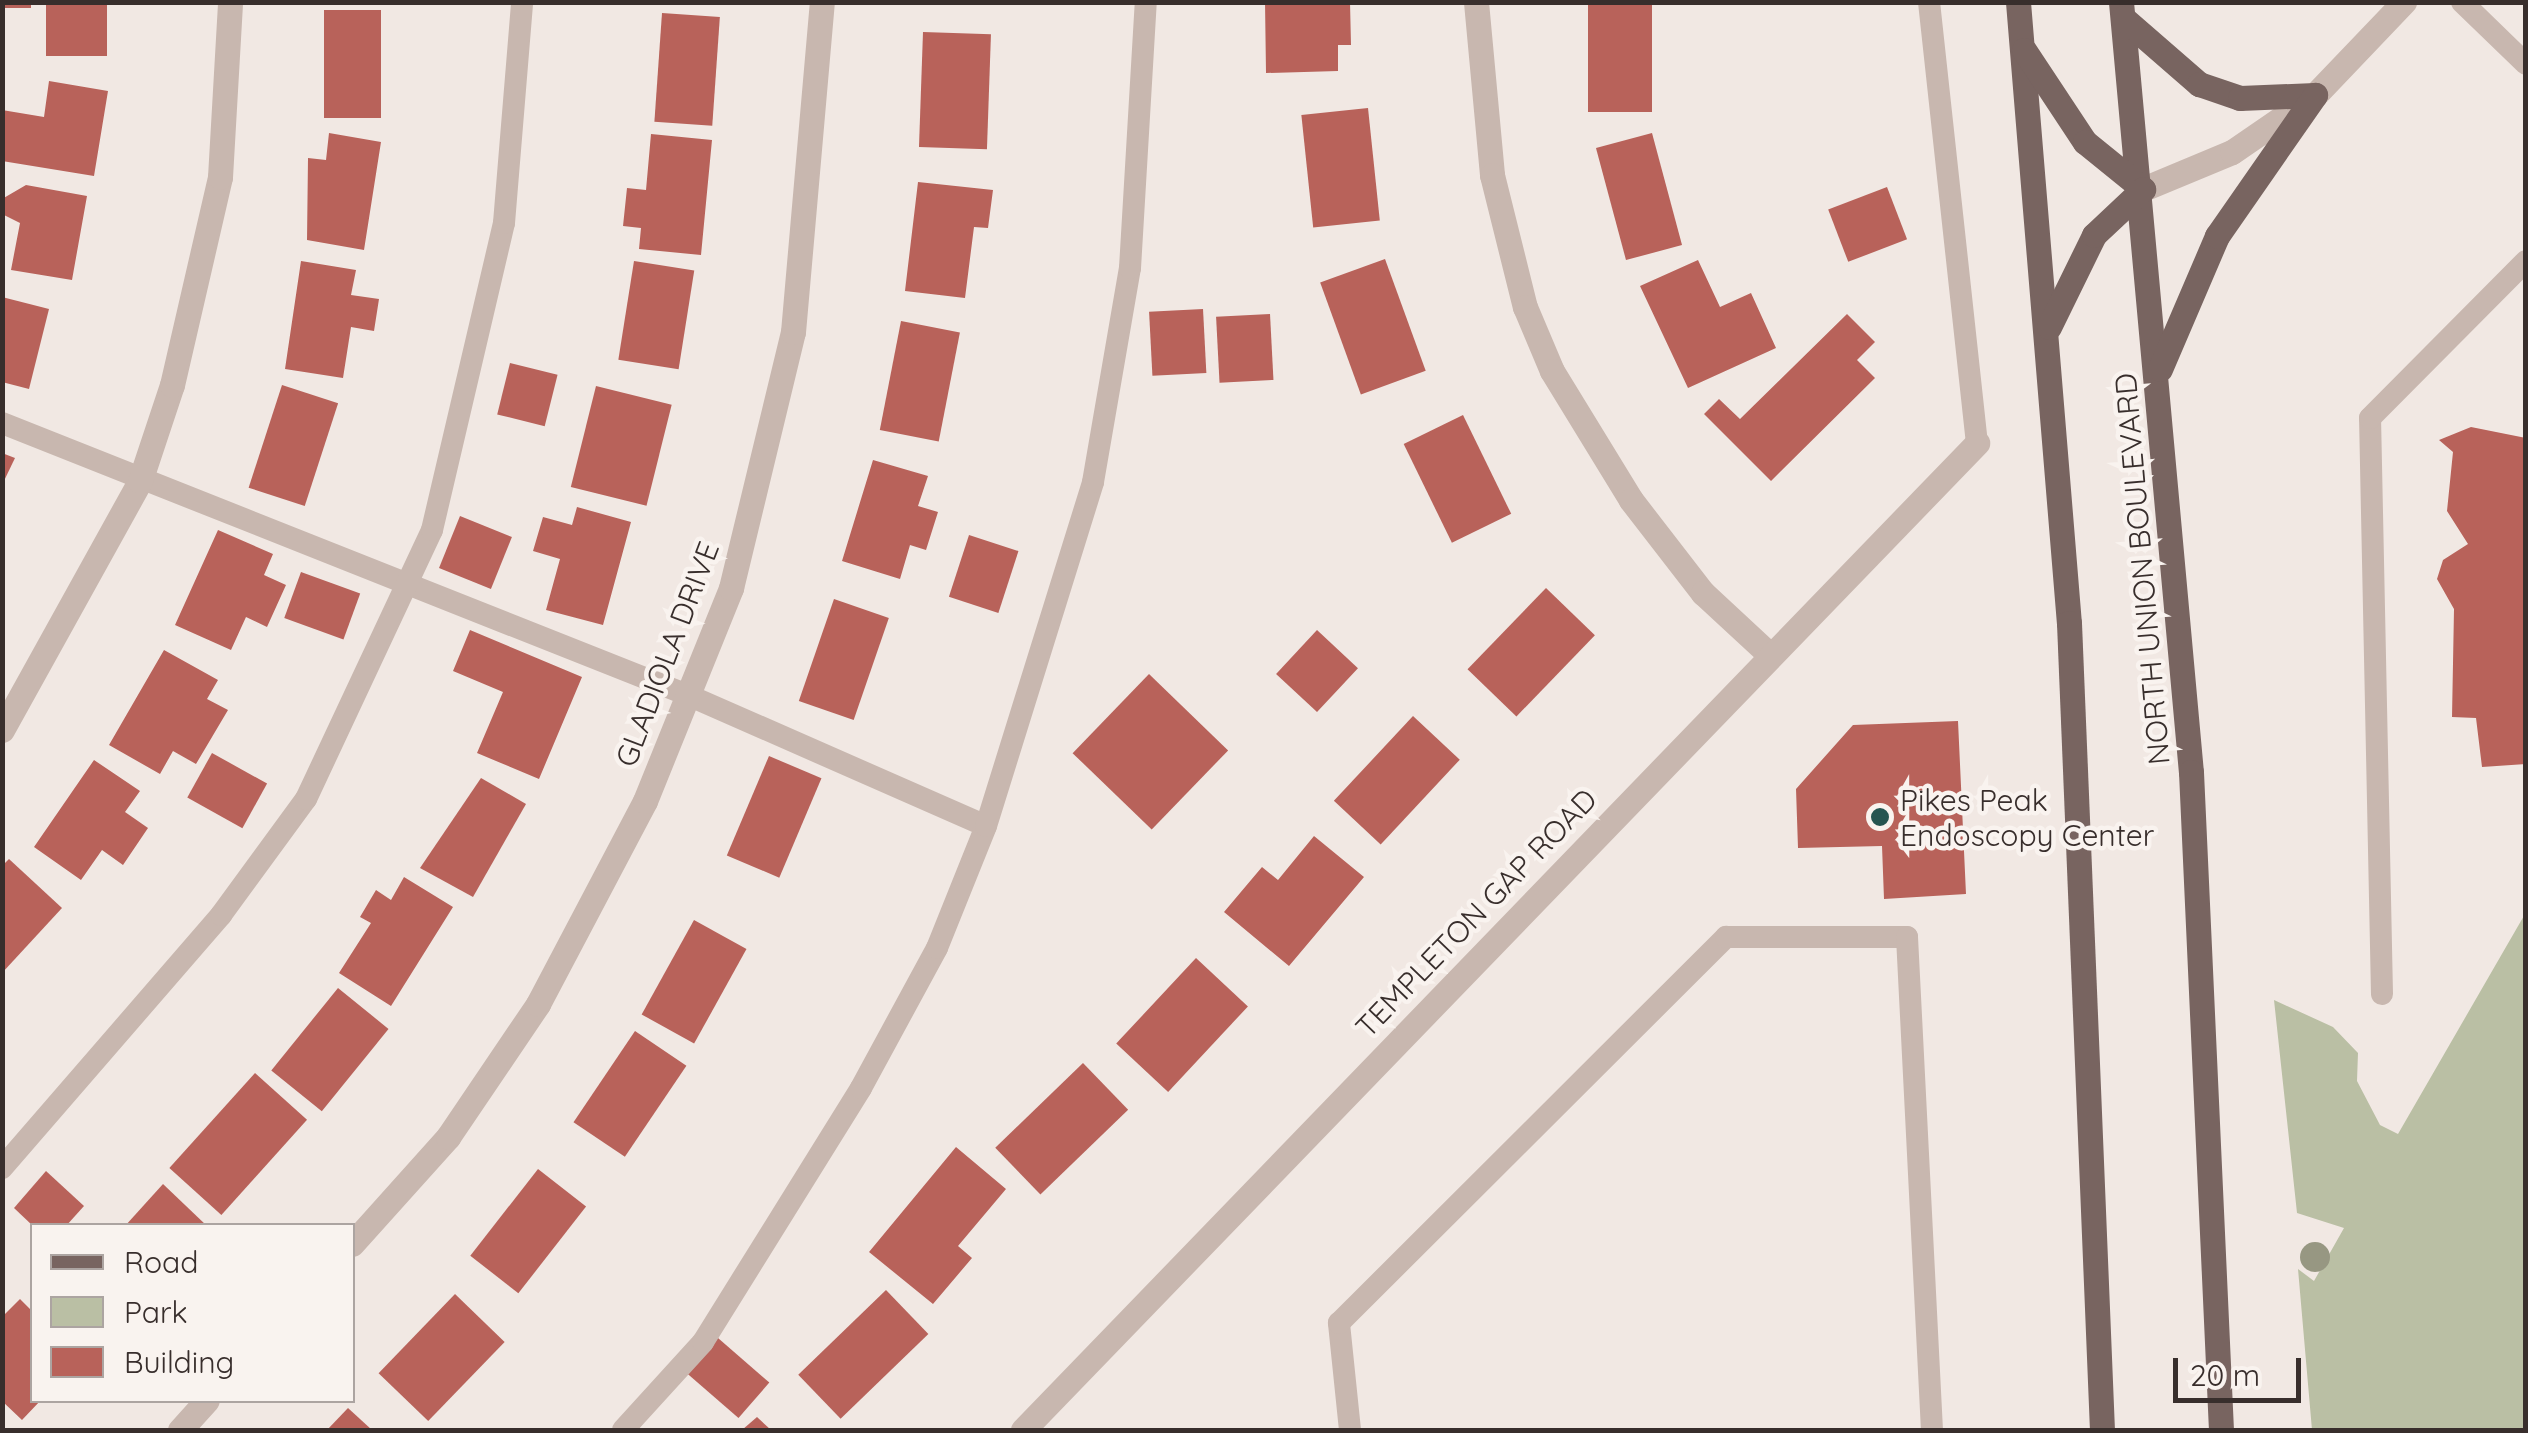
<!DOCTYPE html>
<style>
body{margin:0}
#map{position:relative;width:2528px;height:1433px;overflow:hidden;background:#f1e8e3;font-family:Quicksand,sans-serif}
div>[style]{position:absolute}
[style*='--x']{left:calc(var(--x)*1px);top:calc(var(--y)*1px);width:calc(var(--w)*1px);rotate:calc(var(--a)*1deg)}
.green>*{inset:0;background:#babfa4}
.building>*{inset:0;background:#b8625a;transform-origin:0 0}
.lane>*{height:22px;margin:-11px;padding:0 11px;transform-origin:11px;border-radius:11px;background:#c8b7af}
.street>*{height:25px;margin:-12.5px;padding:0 12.5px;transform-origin:12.5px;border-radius:12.5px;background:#c8b7af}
.primary>*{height:25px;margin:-12.5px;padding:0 12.5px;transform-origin:12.5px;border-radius:12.5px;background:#786460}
.trees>*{width:30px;height:30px;margin:-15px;border-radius:50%;background:#979782}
.dots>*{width:28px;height:28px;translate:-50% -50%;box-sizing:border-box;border:5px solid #f9f3ef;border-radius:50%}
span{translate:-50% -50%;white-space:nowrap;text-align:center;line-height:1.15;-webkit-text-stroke:9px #f9f3ef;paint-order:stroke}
.street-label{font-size:30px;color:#382e2c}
.poi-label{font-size:30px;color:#382e2c}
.left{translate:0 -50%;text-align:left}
.frame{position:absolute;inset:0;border:5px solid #382e2c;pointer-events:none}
.legend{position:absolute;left:30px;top:1223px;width:325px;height:180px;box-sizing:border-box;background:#f9f3ef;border:2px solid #aca4a1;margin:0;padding:12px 18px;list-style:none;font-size:30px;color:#382e2c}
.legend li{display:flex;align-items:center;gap:20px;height:50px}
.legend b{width:50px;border:2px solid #aca4a1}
.scale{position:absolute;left:2173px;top:1358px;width:128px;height:45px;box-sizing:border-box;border:5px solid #382e2c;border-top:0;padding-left:12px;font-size:30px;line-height:35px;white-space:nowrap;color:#382e2c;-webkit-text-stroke:8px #f9f3ef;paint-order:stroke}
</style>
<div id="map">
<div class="green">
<i style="clip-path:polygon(2525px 914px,2525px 1430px,2312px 1430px,2298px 1269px,2314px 1281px,2344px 1228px,2297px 1213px,2274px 1000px,2333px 1027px,2358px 1053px,2357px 1081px,2380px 1125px,2398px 1134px)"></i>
</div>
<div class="building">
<i style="left:2px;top:2px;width:29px;height:6px"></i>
<i style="left:46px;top:2px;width:61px;height:54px"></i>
<i style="clip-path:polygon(1265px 2px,1350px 2px,1351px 45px,1338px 45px,1338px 71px,1266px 73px)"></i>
<i style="left:1588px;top:2px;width:64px;height:110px"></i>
<i style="left:324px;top:10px;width:57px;height:108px"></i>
<i style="left:662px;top:13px;width:58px;height:109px;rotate:4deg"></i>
<i style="left:923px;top:32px;width:68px;height:115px;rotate:2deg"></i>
<i style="clip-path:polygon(49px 81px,108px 91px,94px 176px,2px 161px,2px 110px,44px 117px)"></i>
<i style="left:1368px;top:108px;width:113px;height:67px;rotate:84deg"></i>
<i style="clip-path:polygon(329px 133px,381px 142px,364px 250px,307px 240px,308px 158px,326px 160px)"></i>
<i style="left:1652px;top:133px;width:116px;height:58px;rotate:75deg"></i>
<i style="clip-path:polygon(651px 134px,712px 140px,701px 255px,639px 249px,641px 228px,623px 226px,627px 188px,646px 190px)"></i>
<i style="clip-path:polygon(918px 182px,993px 190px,988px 228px,974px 227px,965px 298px,905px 291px)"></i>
<i style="clip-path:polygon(26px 185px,87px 196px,72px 280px,11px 270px,20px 223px,2px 214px,2px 199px)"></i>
<i style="left:1887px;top:187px;width:56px;height:63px;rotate:69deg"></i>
<i style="left:1385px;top:259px;width:119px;height:69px;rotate:70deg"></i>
<i style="clip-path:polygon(1698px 260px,1720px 307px,1751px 293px,1776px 348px,1688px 388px,1640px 286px)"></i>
<i style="clip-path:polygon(301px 261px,356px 270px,351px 295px,379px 299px,374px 331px,351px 327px,343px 378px,285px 369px)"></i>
<i style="left:634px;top:261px;width:61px;height:100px;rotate:9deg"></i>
<i style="clip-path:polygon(2px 297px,49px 309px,29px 389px,2px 382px)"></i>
<i style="left:1203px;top:309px;width:64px;height:54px;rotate:87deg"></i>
<i style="left:1270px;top:314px;width:66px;height:54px;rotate:87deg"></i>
<i style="clip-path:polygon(1847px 314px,1875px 342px,1857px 360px,1875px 378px,1771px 481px,1704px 414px,1719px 399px,1740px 419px)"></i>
<i style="left:901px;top:321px;width:60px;height:111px;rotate:11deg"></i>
<i style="left:510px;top:363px;width:49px;height:53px;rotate:14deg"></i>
<i style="left:282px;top:385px;width:59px;height:108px;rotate:18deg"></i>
<i style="left:596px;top:386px;width:78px;height:104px;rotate:14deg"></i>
<i style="left:1463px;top:415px;width:110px;height:66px;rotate:64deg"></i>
<i style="clip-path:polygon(2471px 427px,2526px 438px,2526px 764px,2482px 767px,2476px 718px,2452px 717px,2454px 609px,2437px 579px,2443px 560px,2468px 544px,2447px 511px,2453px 452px,2439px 440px)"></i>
<i style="clip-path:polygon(2px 453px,15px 458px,2px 485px)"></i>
<i style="clip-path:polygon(873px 460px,928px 476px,918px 506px,938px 512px,926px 550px,910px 545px,900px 579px,842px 561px)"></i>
<i style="clip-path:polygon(577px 507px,631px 522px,603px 625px,546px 610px,560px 559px,533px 551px,543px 517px,572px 525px)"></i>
<i style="left:460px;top:516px;width:56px;height:56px;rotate:22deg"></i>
<i style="clip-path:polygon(218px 530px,273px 554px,264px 575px,286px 585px,267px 627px,246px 617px,231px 650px,175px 625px)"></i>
<i style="left:969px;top:535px;width:52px;height:65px;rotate:18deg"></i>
<i style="left:301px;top:572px;width:63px;height:49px;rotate:20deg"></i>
<i style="left:1546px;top:588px;width:68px;height:113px;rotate:44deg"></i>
<i style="left:834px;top:599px;width:58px;height:108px;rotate:19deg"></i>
<i style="clip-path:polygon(470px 630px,582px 677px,539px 779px,477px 753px,503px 692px,453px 671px)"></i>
<i style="left:1317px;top:630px;width:56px;height:60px;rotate:43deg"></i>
<i style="clip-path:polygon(164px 650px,218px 680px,207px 699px,228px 710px,196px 764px,173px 751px,160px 774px,109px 745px)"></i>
<i style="left:1149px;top:674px;width:110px;height:110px;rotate:44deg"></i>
<i style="left:1413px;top:716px;width:64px;height:116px;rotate:43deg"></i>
<i style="clip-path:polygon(1958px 721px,1966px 894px,1884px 899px,1882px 846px,1798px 848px,1796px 789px,1853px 725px)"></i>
<i style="left:212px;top:753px;width:63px;height:51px;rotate:29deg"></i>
<i style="left:769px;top:756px;width:57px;height:108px;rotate:23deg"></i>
<i style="clip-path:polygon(94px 760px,140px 791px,125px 812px,148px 828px,123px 865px,102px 850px,81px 880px,34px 847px)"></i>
<i style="clip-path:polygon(481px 778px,526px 804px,473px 897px,420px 868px)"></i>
<i style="clip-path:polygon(1314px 836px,1364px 877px,1289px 966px,1224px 912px,1262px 867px,1278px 880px)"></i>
<i style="clip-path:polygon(9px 859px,62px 908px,2px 973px,2px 866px)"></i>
<i style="clip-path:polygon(404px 877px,453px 907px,391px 1006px,339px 973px,371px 923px,360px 917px,376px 890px,391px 900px)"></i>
<i style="left:694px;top:920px;width:60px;height:108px;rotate:29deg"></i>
<i style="left:1196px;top:958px;width:71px;height:117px;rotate:43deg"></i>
<i style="left:338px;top:988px;width:65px;height:106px;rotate:39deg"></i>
<i style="left:635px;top:1031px;width:62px;height:110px;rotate:34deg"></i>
<i style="left:1083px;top:1063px;width:65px;height:122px;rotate:46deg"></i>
<i style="left:255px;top:1073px;width:70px;height:128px;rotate:42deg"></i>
<i style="clip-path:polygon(956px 1147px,1006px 1189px,958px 1246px,972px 1258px,933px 1304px,869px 1252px)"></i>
<i style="left:538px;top:1169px;width:61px;height:110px;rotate:38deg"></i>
<i style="clip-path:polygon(46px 1171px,84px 1206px,66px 1226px,33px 1226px,14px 1208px)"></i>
<i style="clip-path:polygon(163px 1184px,207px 1226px,125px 1226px)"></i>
<i style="left:886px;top:1290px;width:61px;height:122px;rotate:46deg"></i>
<i style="left:455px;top:1294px;width:69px;height:110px;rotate:44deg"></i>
<i style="clip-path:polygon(20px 1299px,32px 1311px,32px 1400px,41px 1400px,22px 1420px,2px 1401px,2px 1317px)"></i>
<i style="left:718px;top:1338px;width:68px;height:47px;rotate:41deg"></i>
<i style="clip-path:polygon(348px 1408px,372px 1430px,327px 1430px)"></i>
<i style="clip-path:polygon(757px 1417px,771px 1430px,742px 1430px)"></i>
</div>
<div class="lane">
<i style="--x:1929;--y:2;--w:444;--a:83.8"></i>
<i style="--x:2462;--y:2;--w:89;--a:44.1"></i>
<i style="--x:2;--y:423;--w:740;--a:21.64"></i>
<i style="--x:690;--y:696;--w:323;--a:23.7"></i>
<i style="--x:2382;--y:994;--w:576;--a:-91.19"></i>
<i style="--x:2370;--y:418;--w:221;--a:-45.2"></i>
<i style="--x:2;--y:1168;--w:335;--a:-49.1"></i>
<i style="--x:221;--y:915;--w:144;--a:-53.8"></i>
<i style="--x:306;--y:799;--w:297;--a:-64.9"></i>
<i style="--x:432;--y:530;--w:315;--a:-76.8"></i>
<i style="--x:504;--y:223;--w:222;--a:-85.3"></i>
<i style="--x:623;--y:1430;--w:119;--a:-47.7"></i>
<i style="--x:703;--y:1342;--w:299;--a:-58.1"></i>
<i style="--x:861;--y:1088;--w:159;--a:-61.5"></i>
<i style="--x:937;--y:948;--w:131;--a:-68.1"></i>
<i style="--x:986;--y:826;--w:360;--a:-72.7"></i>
<i style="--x:1093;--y:482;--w:217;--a:-80.2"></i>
<i style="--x:1130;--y:268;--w:266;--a:-86.6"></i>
<i style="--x:1350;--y:1430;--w:108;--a:-95.9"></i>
<i style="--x:1339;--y:1323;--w:547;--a:-44.93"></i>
<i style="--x:1726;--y:937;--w:181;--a:0"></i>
<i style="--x:1907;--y:937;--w:494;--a:87.1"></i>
</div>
<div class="street">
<i style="--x:1476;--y:2;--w:174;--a:84.7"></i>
<i style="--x:1492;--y:175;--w:136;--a:76"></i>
<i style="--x:1525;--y:307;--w:69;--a:67.1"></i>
<i style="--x:1552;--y:371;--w:151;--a:58.5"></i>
<i style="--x:1631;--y:500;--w:118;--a:52.3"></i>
<i style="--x:1703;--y:593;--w:91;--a:42.8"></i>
<i style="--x:2143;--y:189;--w:96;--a:-22.6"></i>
<i style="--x:2232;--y:152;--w:101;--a:-34.5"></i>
<i style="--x:2315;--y:95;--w:129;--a:-46.3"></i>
<i style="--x:2;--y:730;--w:285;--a:-61"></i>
<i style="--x:140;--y:481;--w:101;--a:-71.6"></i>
<i style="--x:172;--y:385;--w:213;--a:-77"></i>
<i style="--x:220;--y:177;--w:175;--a:-86.7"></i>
<i style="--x:352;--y:1244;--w:144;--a:-48.1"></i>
<i style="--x:448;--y:1137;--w:161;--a:-55.9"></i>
<i style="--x:538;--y:1004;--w:229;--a:-62.2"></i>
<i style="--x:645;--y:801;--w:230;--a:-68"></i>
<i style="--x:731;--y:588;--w:263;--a:-76.4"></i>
<i style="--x:793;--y:332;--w:331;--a:-85"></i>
<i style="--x:180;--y:1430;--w:40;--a:-48"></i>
<i style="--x:1023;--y:1430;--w:1373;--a:-45.97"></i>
</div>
<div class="primary">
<i style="--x:2018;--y:2;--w:623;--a:85.31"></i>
<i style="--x:2069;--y:623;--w:808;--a:87.66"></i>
<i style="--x:2121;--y:2;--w:773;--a:84.81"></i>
<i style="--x:2191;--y:772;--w:659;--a:87.39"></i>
<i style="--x:2123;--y:18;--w:101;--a:41"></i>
<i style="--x:2199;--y:84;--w:43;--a:18.9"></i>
<i style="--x:2240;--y:98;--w:75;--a:-2.3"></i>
<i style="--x:2024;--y:50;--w:110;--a:56.5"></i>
<i style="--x:2085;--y:142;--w:75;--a:39"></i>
<i style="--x:2049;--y:327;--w:102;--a:-63.9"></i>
<i style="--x:2094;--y:235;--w:67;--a:-43.2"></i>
<i style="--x:2160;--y:369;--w:145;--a:-66.8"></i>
<i style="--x:2217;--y:236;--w:172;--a:-55.2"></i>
</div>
<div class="trees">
<i style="left:2315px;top:1257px"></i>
</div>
<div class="dots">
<i style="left:1880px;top:817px;background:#265551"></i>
</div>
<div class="street-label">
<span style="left:2142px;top:569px;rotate:-95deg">NORTH UNION BOULEVARD</span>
<span style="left:667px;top:654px;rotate:-69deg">GLADIOLA DRIVE</span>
<span style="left:1476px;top:913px;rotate:-46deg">TEMPLETON GAP ROAD</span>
</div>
<div class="poi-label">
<span class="left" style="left:1900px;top:817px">Pikes Peak<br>Endoscopy Center</span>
</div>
<div class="frame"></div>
<ul class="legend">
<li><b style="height:12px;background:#786460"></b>Road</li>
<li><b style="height:28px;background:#babfa4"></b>Park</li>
<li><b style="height:28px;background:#b8625a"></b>Building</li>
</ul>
<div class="scale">20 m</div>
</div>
